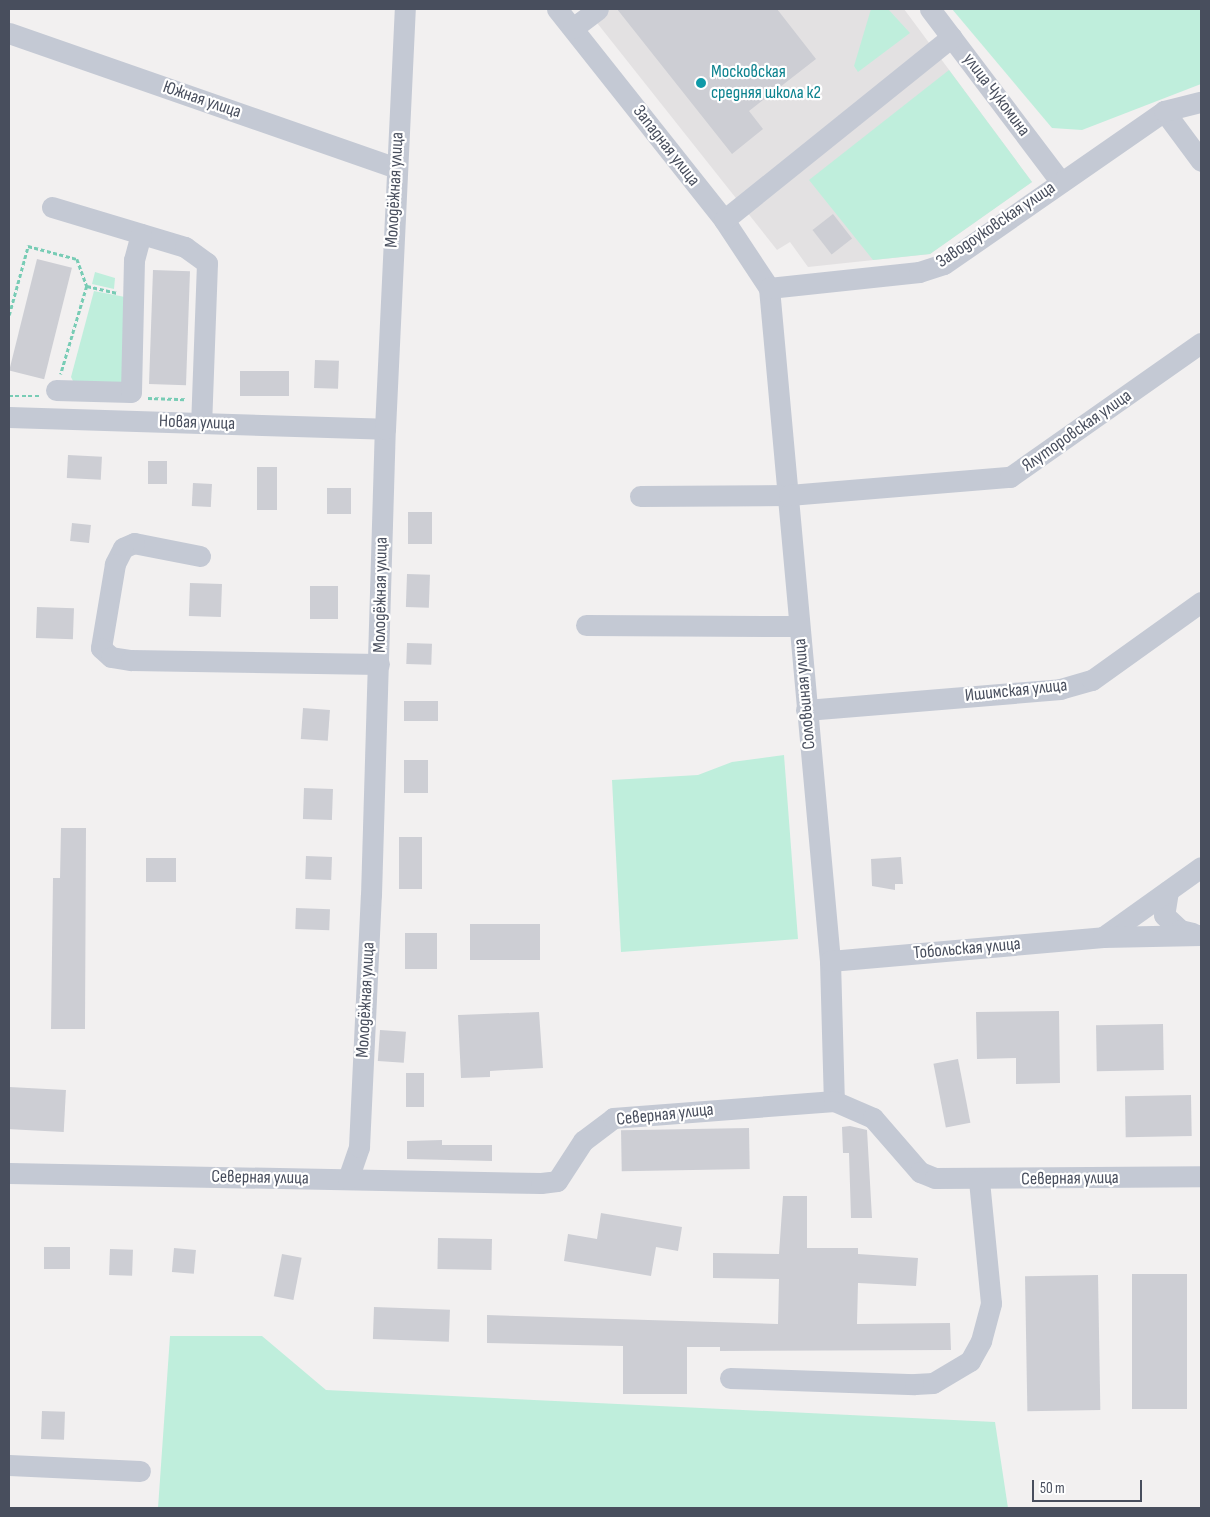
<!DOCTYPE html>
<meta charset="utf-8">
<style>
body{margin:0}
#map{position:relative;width:1210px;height:1517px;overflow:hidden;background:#f2f0f0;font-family:"Sofia Sans Condensed",sans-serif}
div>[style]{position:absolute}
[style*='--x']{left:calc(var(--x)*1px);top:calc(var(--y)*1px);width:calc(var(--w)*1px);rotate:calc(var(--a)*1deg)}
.education>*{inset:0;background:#e3e1e2}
.green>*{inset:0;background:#bfeedc}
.building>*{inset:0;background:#cdced4;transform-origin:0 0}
.path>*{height:2.5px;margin-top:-1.25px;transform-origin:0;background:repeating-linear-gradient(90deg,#78ccb5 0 4px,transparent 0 6.5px)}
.minor>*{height:21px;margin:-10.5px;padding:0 10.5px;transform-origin:10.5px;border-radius:10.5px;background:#c4c9d4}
.dots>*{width:14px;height:14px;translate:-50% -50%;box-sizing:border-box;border:2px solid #fff;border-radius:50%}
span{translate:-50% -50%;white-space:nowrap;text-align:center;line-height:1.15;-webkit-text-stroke:4.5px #fff;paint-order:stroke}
.culture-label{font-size:18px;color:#0d838f}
.left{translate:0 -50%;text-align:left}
.street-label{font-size:18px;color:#484e5d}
.frame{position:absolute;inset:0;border:10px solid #484e5d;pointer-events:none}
.scale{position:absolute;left:1032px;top:1480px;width:110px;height:22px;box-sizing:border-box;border:2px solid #484e5d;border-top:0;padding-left:6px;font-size:15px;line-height:18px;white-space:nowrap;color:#484e5d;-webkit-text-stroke:4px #fff;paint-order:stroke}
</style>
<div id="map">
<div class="education">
<i style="clip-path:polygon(586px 9px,904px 9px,1032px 182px,930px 254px,808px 267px,790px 242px,777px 250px)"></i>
</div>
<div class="green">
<i style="clip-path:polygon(871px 9px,888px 9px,910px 33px,858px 72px,854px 66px)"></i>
<i style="clip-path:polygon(952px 9px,1201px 9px,1201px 84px,1082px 130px,1052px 128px)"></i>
<i style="clip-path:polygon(949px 70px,1032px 182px,930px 254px,873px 260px,809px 180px)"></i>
<i style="clip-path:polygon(95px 272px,115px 278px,114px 289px,92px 284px)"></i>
<i style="clip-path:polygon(94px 291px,125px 297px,125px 387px,75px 385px,71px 377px)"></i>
<i style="clip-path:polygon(784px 755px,798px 939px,621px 952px,612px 780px,698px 775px,732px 762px)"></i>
<i style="clip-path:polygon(170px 1336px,262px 1336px,326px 1390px,995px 1422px,1008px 1508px,158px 1508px)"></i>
</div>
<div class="building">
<i style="clip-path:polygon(617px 9px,777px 9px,816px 59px,749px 111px,763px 129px,732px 154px)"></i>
<i style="left:833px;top:214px;width:31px;height:26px;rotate:52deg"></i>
<i style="left:37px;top:259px;width:36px;height:115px;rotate:14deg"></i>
<i style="left:153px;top:270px;width:37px;height:114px;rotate:2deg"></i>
<i style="left:315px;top:360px;width:24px;height:28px;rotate:2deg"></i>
<i style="left:240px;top:371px;width:49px;height:25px"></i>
<i style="left:68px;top:455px;width:34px;height:23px;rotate:3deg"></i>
<i style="left:148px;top:461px;width:19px;height:23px"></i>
<i style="left:257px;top:467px;width:20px;height:43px"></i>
<i style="left:193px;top:483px;width:19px;height:23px;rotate:3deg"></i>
<i style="left:327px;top:488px;width:24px;height:26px"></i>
<i style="left:408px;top:512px;width:24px;height:32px"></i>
<i style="left:72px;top:523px;width:19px;height:18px;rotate:6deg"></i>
<i style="left:407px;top:574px;width:23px;height:33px;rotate:2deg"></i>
<i style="left:190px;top:583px;width:32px;height:33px;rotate:2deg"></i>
<i style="left:310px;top:586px;width:28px;height:33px"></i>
<i style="left:37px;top:607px;width:37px;height:31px;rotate:2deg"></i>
<i style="left:407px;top:643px;width:25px;height:21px;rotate:2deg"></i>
<i style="left:404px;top:701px;width:34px;height:20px"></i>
<i style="left:303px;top:708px;width:27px;height:31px;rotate:4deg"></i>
<i style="left:404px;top:760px;width:24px;height:33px"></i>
<i style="left:304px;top:788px;width:29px;height:31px;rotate:2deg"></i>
<i style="clip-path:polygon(61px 828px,86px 828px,85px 1029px,51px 1029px,53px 878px,60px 878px)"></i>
<i style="left:399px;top:837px;width:23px;height:52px"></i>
<i style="left:306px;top:856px;width:26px;height:23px;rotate:2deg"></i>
<i style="clip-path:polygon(901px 857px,903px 884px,895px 884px,895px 890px,872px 886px,871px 859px)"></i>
<i style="left:176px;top:858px;width:24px;height:30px;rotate:90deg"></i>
<i style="left:296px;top:908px;width:34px;height:21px;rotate:2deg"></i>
<i style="left:540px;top:924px;width:36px;height:70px;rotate:90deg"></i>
<i style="left:405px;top:933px;width:32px;height:36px"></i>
<i style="clip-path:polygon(1059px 1011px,1060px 1083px,1016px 1084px,1016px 1058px,977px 1059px,976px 1012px)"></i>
<i style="clip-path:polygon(539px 1012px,543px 1068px,490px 1071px,490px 1077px,461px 1078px,458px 1015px)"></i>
<i style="left:1163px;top:1024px;width:46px;height:67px;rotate:89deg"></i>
<i style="left:380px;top:1030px;width:26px;height:31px;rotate:4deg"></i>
<i style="left:958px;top:1059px;width:65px;height:25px;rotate:79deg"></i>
<i style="left:406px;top:1073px;width:18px;height:34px"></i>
<i style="left:9px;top:1087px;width:57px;height:42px;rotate:3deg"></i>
<i style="left:1191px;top:1095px;width:41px;height:66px;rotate:89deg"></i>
<i style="clip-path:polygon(850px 1126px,867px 1130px,872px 1218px,851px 1218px,849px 1153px,843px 1153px,842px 1127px)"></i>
<i style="left:749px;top:1128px;width:41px;height:128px;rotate:89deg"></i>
<i style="clip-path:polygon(442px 1140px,442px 1145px,492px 1145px,492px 1161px,407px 1159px,407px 1141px)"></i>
<i style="clip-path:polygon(783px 1196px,807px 1196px,807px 1248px,858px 1248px,858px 1254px,918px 1258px,916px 1286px,858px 1283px,857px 1324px,950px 1323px,951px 1350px,720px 1351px,720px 1347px,687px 1347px,687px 1394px,623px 1394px,623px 1346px,487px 1343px,487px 1315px,778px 1324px,779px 1279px,713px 1278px,713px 1253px,779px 1254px)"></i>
<i style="clip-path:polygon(601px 1213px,682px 1227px,678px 1251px,656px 1247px,651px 1276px,564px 1261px,568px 1234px,597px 1239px)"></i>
<i style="left:438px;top:1238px;width:54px;height:31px;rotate:1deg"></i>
<i style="left:44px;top:1247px;width:26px;height:22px"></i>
<i style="left:174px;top:1248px;width:22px;height:24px;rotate:5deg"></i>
<i style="left:110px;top:1249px;width:23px;height:26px;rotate:2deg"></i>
<i style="left:282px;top:1254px;width:20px;height:43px;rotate:11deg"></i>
<i style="left:1132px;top:1274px;width:55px;height:135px"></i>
<i style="left:1098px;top:1275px;width:135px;height:73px;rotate:89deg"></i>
<i style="left:374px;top:1307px;width:76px;height:32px;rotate:2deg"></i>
<i style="left:42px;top:1411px;width:23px;height:28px;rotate:2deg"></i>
</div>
<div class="path">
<i style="--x:87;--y:286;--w:31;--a:13"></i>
<i style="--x:9;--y:315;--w:72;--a:-74.6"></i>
<i style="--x:28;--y:246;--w:51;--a:14.9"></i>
<i style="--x:77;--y:259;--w:29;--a:70"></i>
<i style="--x:87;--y:286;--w:92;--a:106.5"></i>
<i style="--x:9;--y:396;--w:31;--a:0"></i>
<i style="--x:148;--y:398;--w:37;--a:2"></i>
</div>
<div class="minor">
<i style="--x:557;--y:9;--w:269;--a:51.6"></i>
<i style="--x:724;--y:220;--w:82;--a:56.5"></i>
<i style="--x:769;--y:288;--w:676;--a:84.82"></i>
<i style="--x:830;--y:961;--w:140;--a:88.4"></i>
<i style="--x:930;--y:9;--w:217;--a:52.9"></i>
<i style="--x:573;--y:28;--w:31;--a:-37"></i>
<i style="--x:9;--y:33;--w:410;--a:19.2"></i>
<i style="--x:1164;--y:111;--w:62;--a:53.5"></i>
<i style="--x:52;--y:207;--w:139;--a:16.7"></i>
<i style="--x:185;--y:247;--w:27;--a:36"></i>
<i style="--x:207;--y:263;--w:160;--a:92.1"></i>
<i style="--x:724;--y:220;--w:292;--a:-38.8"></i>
<i style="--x:769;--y:288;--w:151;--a:-6.1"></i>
<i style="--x:919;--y:272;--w:26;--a:-18"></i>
<i style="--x:944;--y:264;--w:268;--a:-34.8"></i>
<i style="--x:1164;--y:111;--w:38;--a:-14"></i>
<i style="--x:56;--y:390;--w:75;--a:1.5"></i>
<i style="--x:131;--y:392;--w:132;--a:-88.7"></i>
<i style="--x:134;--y:260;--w:27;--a:-75"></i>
<i style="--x:9;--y:417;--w:376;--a:1.8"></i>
<i style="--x:640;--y:496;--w:149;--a:-0.4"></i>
<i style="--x:789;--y:495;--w:222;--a:-4.7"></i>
<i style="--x:1010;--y:477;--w:233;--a:-35.1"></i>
<i style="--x:200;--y:556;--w:67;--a:-168.9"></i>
<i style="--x:134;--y:543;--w:12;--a:156"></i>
<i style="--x:123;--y:548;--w:18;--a:117"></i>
<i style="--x:115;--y:564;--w:85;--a:99.5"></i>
<i style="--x:101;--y:648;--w:13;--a:42"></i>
<i style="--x:111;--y:657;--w:20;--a:9"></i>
<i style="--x:131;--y:660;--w:248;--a:0.9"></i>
<i style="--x:586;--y:625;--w:213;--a:0.3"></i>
<i style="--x:806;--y:710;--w:255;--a:-4.7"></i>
<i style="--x:1060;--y:689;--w:33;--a:-16"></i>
<i style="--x:1092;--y:680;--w:134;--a:-35.6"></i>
<i style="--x:1168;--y:891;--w:24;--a:99"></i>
<i style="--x:1164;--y:915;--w:22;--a:43"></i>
<i style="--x:1180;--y:930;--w:13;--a:13"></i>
<i style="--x:1103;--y:937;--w:120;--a:-35.5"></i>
<i style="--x:830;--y:961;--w:274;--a:-5"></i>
<i style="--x:1103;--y:937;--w:98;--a:-1.2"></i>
<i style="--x:9;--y:1173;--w:532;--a:1.08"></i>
<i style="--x:541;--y:1183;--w:16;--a:-7"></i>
<i style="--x:557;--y:1181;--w:48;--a:-57"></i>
<i style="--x:583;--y:1141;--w:38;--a:-37"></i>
<i style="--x:613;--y:1118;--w:222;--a:-4.4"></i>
<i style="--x:834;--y:1101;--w:43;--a:23.6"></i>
<i style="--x:873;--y:1118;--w:72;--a:49"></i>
<i style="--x:920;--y:1172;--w:16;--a:22"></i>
<i style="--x:935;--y:1178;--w:266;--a:-0.4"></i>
<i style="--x:348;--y:1179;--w:34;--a:-71"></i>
<i style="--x:359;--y:1147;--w:252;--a:-87.3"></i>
<i style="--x:371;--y:895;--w:466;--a:-88.3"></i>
<i style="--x:385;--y:429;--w:420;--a:-87.3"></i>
<i style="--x:730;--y:1378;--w:185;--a:1.9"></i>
<i style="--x:915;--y:1384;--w:18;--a:-3"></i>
<i style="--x:933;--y:1383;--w:43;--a:-30.7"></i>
<i style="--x:970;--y:1361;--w:23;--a:-61"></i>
<i style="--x:981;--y:1341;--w:39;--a:-75"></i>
<i style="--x:991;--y:1303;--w:123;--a:-95.6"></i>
<i style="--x:9;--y:1465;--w:131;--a:2.6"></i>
</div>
<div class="dots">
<i style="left:701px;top:83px;background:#0f9aa8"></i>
</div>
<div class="culture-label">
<span class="left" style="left:711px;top:83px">Московская<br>средняя школа к2</span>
</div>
<div class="street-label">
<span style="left:996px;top:95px;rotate:53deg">улица Чукомина</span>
<span style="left:202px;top:100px;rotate:19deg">Южная улица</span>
<span style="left:666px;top:146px;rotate:52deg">Западная улица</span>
<span style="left:395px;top:190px;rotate:-87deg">Молодёжная улица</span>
<span style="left:996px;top:225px;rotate:-34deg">Заводоуковская улица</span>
<span style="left:197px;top:423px;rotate:2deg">Новая улица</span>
<span style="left:1077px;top:431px;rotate:-35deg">Ялуторовская улица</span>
<span style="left:381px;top:595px;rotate:-89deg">Молодёжная улица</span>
<span style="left:1016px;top:691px;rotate:-6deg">Ишимская улица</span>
<span style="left:805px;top:694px;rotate:-95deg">Соловьиная улица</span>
<span style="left:967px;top:949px;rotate:-5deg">Тобольская улица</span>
<span style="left:366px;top:1000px;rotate:-87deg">Молодёжная улица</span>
<span style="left:665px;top:1115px;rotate:-6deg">Северная улица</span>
<span style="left:260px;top:1178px;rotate:1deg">Северная улица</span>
<span style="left:1070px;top:1179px;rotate:-1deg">Северная улица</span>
</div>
<div class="frame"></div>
<div class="scale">50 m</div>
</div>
